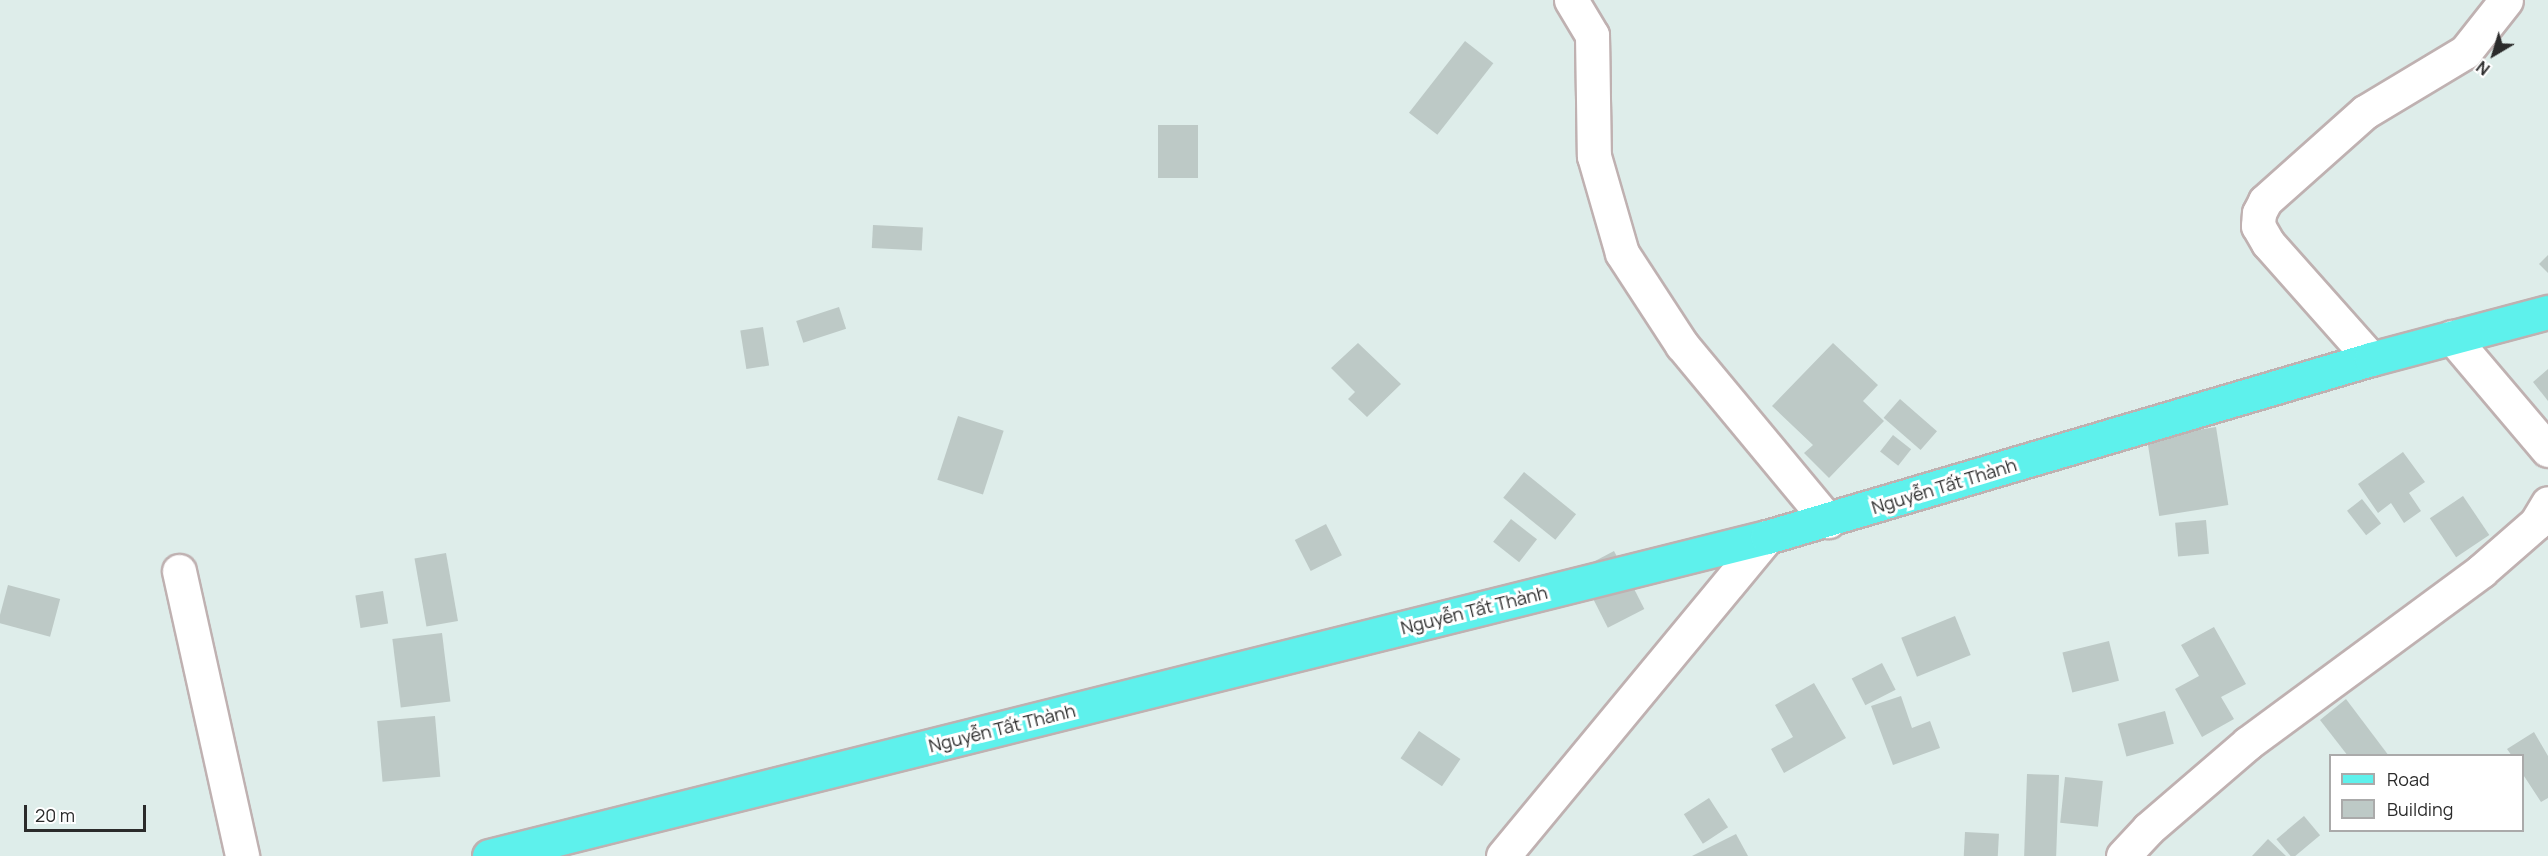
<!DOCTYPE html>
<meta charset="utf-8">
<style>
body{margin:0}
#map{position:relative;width:2548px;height:856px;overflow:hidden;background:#deedea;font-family:Manrope,sans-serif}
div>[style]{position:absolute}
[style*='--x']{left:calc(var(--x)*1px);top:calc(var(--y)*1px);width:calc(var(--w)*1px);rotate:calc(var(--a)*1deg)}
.building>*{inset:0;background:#bdc9c6;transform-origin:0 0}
.roads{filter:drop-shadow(2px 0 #bfb1b1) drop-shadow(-2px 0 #bfb1b1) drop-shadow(0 2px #bfb1b1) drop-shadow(0 -2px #bfb1b1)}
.minor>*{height:33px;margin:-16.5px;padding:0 16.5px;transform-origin:16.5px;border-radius:16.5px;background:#fff}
.major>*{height:33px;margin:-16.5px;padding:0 16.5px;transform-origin:16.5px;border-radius:16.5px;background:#5ef1ec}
span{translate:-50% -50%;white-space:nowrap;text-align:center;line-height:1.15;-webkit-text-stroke:6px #fff;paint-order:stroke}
.street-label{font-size:18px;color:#2b2b2b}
.legend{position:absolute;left:2329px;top:754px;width:195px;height:78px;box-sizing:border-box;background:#fff;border:2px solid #aaa;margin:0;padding:8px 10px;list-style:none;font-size:18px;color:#2b2b2b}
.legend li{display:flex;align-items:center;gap:12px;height:30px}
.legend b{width:30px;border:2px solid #aaa}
.north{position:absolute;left:2464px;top:24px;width:60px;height:60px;-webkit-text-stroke:4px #fff;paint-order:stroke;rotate:218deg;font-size:16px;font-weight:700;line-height:24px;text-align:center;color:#2b2b2b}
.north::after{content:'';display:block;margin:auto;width:21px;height:27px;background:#2b2b2b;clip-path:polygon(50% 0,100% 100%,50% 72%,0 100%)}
.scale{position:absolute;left:24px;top:805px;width:122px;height:27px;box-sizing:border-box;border:3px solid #2b2b2b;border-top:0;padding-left:8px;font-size:18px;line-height:21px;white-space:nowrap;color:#2b2b2b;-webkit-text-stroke:4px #fff;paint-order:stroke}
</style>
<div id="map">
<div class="building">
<i style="left:1465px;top:41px;width:36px;height:91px;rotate:38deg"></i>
<i style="left:1158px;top:125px;width:40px;height:53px"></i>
<i style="left:873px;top:225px;width:50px;height:23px;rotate:3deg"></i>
<i style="clip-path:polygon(2548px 255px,2548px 273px,2539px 264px)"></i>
<i style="left:839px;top:307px;width:23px;height:45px;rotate:72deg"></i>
<i style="left:763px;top:327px;width:39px;height:23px;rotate:81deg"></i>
<i style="clip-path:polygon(1358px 343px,1401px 384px,1367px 417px,1348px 399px,1355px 392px,1331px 368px)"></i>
<i style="clip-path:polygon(1833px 343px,1878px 385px,1863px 401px,1884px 421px,1829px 478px,1804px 453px,1813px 445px,1772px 406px)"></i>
<i style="clip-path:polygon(2548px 369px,2548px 401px,2533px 382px)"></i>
<i style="left:1900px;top:399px;width:49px;height:25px;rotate:41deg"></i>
<i style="left:958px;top:416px;width:48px;height:67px;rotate:18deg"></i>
<i style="left:2216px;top:427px;width:79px;height:70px;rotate:81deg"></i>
<i style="left:1893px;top:435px;width:23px;height:21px;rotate:38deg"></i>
<i style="clip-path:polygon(2403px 452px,2425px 482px,2409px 493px,2421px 511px,2404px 523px,2391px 503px,2378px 513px,2358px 484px)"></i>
<i style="left:1524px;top:472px;width:67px;height:33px;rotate:39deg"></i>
<i style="left:2463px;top:496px;width:47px;height:40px;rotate:56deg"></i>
<i style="left:2362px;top:499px;width:31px;height:19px;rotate:52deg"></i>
<i style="left:1511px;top:519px;width:33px;height:29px;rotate:38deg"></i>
<i style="left:2206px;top:520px;width:34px;height:31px;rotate:85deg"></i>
<i style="left:1326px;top:524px;width:35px;height:35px;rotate:63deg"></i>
<i style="left:1614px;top:551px;width:26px;height:30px;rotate:62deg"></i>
<i style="left:446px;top:553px;width:69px;height:32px;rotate:80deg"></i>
<i style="left:1628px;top:577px;width:36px;height:41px;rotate:63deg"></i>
<i style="left:8px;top:585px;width:54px;height:39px;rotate:15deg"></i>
<i style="left:383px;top:591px;width:33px;height:28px;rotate:81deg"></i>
<i style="left:1955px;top:616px;width:42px;height:58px;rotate:68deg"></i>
<i style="clip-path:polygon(2214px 627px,2246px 684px,2221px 697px,2234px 719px,2202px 737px,2175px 689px,2199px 676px,2181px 645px)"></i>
<i style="left:442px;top:633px;width:69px;height:50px;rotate:83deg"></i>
<i style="left:2109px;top:641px;width:41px;height:48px;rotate:76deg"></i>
<i style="left:1882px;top:663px;width:30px;height:34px;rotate:63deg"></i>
<i style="clip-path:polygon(1814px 683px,1846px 738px,1784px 773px,1771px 749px,1793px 737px,1775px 705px)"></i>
<i style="clip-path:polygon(1901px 696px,1912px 728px,1930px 721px,1940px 748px,1893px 765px,1871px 706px)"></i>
<i style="clip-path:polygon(2346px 699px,2389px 756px,2348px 756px,2320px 720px)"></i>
<i style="left:2165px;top:711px;width:34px;height:49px;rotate:75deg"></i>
<i style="left:435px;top:716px;width:61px;height:58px;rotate:85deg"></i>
<i style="left:1419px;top:731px;width:50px;height:33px;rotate:34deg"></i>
<i style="clip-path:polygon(2534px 732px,2548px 756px,2548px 798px,2541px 802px,2522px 773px,2522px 756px,2512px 756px,2507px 749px)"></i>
<i style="left:2027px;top:774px;width:32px;height:82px;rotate:2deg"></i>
<i style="left:2065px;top:777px;width:38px;height:46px;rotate:6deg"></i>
<i style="left:1709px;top:798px;width:35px;height:30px;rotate:57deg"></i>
<i style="left:2304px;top:816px;width:25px;height:36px;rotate:50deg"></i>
<i style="left:1965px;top:832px;width:34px;height:24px;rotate:3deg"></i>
<i style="clip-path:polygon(1736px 834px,1748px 856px,1692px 856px)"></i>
<i style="clip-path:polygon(2268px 839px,2286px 856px,2252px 856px)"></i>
</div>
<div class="roads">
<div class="minor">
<i style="--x:1571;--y:0;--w:41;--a:59"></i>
<i style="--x:1592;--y:35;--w:121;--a:89.1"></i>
<i style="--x:1594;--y:156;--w:101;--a:73.9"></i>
<i style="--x:1622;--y:253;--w:110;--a:56.9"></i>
<i style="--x:1682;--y:345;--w:229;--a:50.3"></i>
<i style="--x:2452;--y:337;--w:148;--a:49.7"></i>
<i style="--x:2371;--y:359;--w:155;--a:-131.6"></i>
<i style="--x:2268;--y:243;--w:20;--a:-120"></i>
<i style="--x:2258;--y:226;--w:13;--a:-86"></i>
<i style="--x:2259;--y:213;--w:13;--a:-63"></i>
<i style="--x:2265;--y:201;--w:134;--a:-41.7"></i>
<i style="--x:2365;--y:112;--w:117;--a:-31"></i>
<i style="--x:2465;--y:52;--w:66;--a:-51.7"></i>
<i style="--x:179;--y:571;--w:292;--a:77.5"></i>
<i style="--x:1503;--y:856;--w:414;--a:-50.4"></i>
<i style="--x:2123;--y:856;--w:37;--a:-47"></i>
<i style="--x:2148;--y:829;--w:132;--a:-40.7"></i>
<i style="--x:2248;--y:743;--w:290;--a:-36.4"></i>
<i style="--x:2481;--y:571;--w:73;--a:-41.1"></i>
<i style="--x:2536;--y:523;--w:23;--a:-59"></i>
</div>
<div class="major">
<i style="--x:489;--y:856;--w:1317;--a:-14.02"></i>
<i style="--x:1767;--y:537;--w:630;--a:-16.42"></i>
<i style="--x:2371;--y:359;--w:183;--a:-14.9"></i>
</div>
</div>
<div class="street-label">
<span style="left:1944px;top:486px;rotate:-17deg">Nguyễn Tất Thành</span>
<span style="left:1474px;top:610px;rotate:-14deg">Nguyễn Tất Thành</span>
<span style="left:1002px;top:728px;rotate:-14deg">Nguyễn Tất Thành</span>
</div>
<ul class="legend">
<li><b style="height:8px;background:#5ef1ec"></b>Road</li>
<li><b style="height:16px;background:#bdc9c6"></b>Building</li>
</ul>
<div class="north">N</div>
<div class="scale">20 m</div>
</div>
